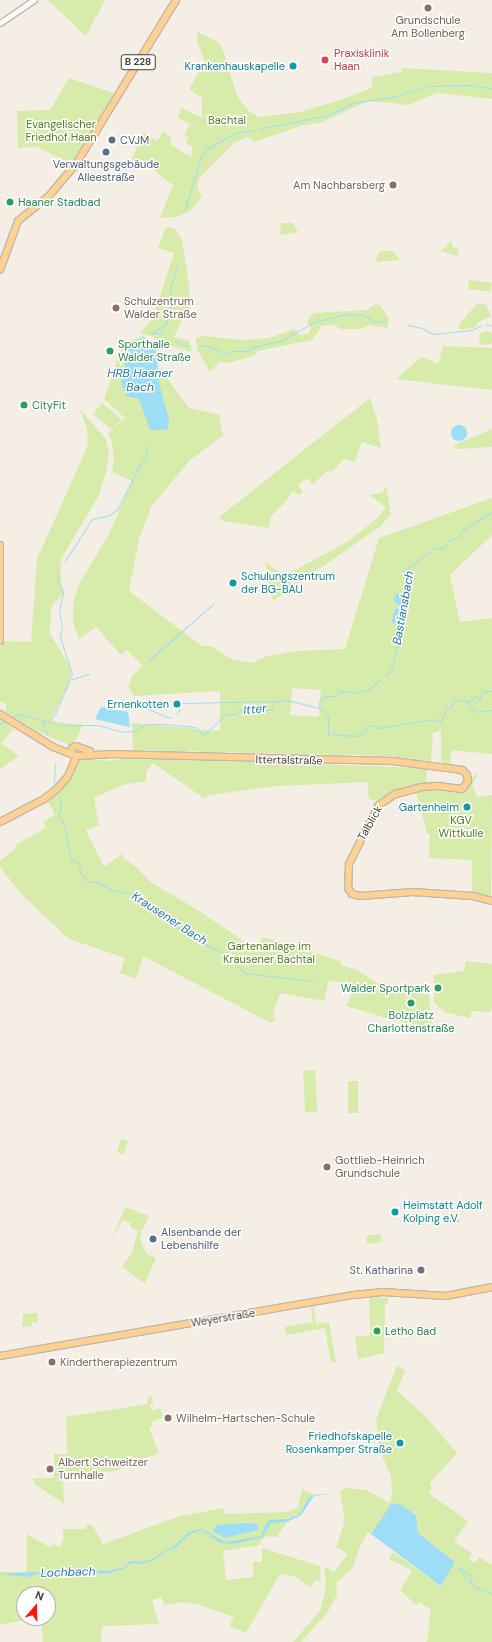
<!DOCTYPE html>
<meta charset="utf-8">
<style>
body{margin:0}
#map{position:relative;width:492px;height:1642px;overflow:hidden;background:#f4eee5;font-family:"DM Sans",sans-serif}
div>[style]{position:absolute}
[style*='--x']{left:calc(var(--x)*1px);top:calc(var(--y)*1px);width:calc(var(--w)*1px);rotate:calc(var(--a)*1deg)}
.green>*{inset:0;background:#d7ecab;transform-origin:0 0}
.round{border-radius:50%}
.water>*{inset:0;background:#9dddf6}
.stream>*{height:1px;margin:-0.5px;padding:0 0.5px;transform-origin:0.5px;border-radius:0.5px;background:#9dddf6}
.roads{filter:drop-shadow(1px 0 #c3b7aa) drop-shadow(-1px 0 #c3b7aa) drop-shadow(0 1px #c3b7aa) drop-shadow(0 -1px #c3b7aa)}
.minor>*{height:4.5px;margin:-2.25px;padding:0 2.25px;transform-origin:2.25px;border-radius:2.25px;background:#fff}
.major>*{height:6px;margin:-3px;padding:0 3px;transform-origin:3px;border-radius:3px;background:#ffd294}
.dots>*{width:11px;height:11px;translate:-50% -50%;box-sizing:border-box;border:2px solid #fff;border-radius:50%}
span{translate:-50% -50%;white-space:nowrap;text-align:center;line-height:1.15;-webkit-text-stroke:3px #fff;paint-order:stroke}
.shield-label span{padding:1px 3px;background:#fff;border:1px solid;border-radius:3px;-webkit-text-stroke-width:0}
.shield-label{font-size:10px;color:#473d34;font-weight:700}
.education-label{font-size:11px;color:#785e54}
.right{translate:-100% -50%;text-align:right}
.left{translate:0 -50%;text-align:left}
.health-label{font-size:11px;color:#be3a42}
.culture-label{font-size:11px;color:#0d838f}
.park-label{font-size:11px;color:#517d23}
.service-label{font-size:11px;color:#4e5e75}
.leisure-label{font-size:11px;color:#27864d}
.street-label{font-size:11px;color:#473d34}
.worship-label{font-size:11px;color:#5b616d}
.water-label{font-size:12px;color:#227ca2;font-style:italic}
.north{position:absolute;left:16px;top:1586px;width:40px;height:40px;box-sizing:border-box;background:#fff;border:1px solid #b5b1ae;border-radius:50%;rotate:20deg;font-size:11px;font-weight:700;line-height:16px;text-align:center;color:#473d34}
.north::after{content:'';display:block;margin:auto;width:14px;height:18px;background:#ff1612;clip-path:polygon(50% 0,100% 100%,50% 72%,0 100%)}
</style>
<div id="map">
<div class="green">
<i style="clip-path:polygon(48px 0,105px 0,86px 36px)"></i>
<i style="clip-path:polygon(198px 32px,218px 42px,223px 50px,237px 96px,249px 111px,259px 117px,300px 112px,346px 98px,371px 88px,373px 77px,401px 72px,403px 68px,492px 73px,492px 99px,437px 93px,409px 105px,368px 101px,320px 123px,303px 125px,254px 142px,248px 137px,235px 142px,200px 177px,197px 188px,202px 197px,190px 211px,176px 217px,160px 218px,173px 185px,149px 167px,132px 159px,143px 133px,157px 141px,163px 132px,172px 138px,170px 144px,191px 157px,193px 148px,186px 143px,189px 138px,184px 134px,190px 124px,177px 117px,182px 108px,202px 118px,202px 98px,189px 89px,203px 65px,206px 66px,197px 40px)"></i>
<i style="clip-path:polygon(69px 78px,114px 93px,71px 164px,36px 146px,18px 149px,17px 111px,50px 110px)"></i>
<i style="clip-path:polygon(281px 223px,292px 223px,298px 232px,280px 235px)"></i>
<i style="clip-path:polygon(166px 227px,175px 229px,182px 240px,190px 292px,188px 319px,183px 317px,174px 337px,189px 341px,192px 352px,159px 342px,158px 339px,148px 335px,139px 334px,153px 318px,174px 253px,158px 248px)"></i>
<i style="clip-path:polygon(452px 240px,452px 247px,459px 249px,457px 256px,441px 251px)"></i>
<i style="clip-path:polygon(380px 251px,392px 251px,400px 260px,375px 262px)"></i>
<i style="left:469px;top:280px;width:23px;height:9px;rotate:7deg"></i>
<i style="clip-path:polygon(477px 303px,486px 305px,491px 316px,478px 322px,476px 327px,459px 330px,459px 325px)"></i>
<i style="clip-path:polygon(375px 304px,380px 305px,389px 319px,387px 328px,371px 325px,361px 329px,341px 329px,332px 324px,322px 326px,312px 340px,258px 351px,253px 356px,229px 363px,220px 361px,210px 372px,197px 349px,196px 338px,203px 336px,242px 340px,269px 338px,294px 329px,300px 335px,309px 333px,311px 328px,307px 321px,314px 313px,367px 310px)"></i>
<i class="round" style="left:479px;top:331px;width:14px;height:14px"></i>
<i style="clip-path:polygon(evenodd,143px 336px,155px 344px,158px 371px,166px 377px,189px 408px,220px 415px,221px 431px,224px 435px,190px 460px,151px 507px,139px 539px,129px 591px,202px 646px,211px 646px,233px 660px,253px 663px,264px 657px,296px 651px,345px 649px,379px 538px,492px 498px,492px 535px,450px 575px,460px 622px,492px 618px,492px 754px,452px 750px,450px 764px,441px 762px,441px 730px,433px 733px,431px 761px,391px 756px,133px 750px,132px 723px,220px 731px,220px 691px,134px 696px,128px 687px,133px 675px,143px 666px,127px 650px,121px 655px,96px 627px,79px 639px,73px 623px,73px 604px,79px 584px,109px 534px,132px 481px,112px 472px,114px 461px,112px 442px,108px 434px,125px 418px,104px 399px,123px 344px,128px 346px,129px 341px,143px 336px,292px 688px,321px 690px,319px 717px,290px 715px,292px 688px)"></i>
<i style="clip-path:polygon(443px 346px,492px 348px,492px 390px,396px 379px,422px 357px,438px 364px)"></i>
<i style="clip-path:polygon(370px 398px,377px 420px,381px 448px,362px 442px,355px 462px,344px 459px,333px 471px,326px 472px,312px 485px,307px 478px,298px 485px,303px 492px,298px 495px,293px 491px,284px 504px,271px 516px,269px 528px,222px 521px,219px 517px)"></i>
<i style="left:102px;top:403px;width:25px;height:14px;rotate:40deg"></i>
<i style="clip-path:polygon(79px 408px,106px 439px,109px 451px,107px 469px,99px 495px,61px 559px,60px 576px,64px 593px,52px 605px,49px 632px,72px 670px,70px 683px,51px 719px,57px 722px,83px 725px,75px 741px,69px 745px,36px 731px,6px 712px,6px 704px,0 701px,0 648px,3px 641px,31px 642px,37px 559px,88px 445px,87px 428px)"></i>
<i style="clip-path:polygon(492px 429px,492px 447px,458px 449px,452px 446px)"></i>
<i style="clip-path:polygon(386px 485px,391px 514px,381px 526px,273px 601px,265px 561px,284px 576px,349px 541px,376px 519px,386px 508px,370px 495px,383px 492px)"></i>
<i style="clip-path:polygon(0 719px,14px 729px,1px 743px,19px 756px,0 769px)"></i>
<i style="clip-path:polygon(82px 757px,106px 761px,134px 758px,427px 768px,426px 783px,390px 792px,377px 801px,369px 799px,367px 782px,277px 786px,209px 795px,205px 799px,153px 763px,146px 772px,146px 781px,122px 785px,94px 798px,99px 825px,86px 830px,104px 867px,122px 854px,125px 861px,128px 860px,152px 883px,201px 912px,255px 949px,263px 937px,341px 961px,341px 965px,357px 970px,383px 987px,429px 994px,432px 1028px,418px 1027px,346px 1006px,353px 991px,349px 986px,329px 980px,324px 1001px,280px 993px,273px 1014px,276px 1019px,271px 1023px,143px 956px,136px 979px,120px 973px,125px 958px,69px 939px,22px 895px,0 867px,0 861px,15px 849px,17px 844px,46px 828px,43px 822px,55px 815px,48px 801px,66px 785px)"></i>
<i style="clip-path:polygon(475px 774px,477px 775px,472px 785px,477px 797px,492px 795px,491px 897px,472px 892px,472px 860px,429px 858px,430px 834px,427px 834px,416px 791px,437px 788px,465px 792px)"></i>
<i style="clip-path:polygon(466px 961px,492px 964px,492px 1008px,489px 1012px,472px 1011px,470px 1018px,444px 1012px,434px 1002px,434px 975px,464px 971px)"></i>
<i style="left:315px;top:1070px;width:42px;height:12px;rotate:87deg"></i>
<i style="left:348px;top:1081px;width:10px;height:32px"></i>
<i style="left:121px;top:1139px;width:7px;height:14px;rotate:16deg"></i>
<i style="clip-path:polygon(125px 1207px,149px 1216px,143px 1229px,141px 1229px,140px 1239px,147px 1254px,156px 1258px,145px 1284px,122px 1267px,132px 1252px,138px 1231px,130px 1227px,131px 1223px,123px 1220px,112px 1239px)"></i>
<i style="left:381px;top:1234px;width:8px;height:15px;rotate:83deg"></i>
<i style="clip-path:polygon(369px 1297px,388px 1298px,388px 1303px,385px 1304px,384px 1353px,358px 1359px,355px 1337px,370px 1335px)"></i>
<i style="clip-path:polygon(316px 1306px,314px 1309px,316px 1324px,329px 1322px,336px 1362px,331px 1362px,325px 1328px,286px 1335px,285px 1327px,313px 1322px,311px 1307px)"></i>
<i style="clip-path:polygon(37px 1313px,38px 1323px,32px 1322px,32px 1327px,22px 1326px,23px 1314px)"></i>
<i style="clip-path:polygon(397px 1366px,405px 1370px,397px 1391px,425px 1416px,457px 1453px,430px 1483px,432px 1489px,428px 1493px,468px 1521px,454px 1542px,472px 1553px,469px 1559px,475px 1563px,479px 1557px,492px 1565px,492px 1642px,427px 1642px,431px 1609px,419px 1602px,416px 1605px,400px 1590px,412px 1570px,389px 1559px,393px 1552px,441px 1586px,455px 1562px,418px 1533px,416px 1514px,392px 1504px,371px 1534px,368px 1532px,359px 1548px,353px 1568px,336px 1583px,337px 1595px,327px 1613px,301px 1642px,293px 1642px,320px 1611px,326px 1587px,324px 1566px,334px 1572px,348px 1554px,336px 1547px,345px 1521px,340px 1490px,344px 1490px,345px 1488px,366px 1490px,389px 1503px,392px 1494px,391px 1476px,379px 1449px,376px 1419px)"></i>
<i style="clip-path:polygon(150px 1394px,154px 1404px,150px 1405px,152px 1411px,160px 1408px,164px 1417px,152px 1422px,153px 1426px,149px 1428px,159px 1453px,138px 1461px,128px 1455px,128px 1466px,115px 1471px,67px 1475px,67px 1479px,63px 1480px,64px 1504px,35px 1484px,33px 1478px,54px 1478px,54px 1454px,67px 1454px,66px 1417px,147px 1404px)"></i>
<i style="clip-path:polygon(evenodd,302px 1489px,313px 1495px,308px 1498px,300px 1514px,277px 1521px,287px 1522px,277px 1537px,267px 1536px,262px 1539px,259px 1545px,223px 1551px,226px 1580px,253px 1577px,253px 1562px,262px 1562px,262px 1548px,320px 1566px,321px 1582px,316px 1580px,310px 1587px,296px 1577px,280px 1574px,246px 1633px,229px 1626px,234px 1617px,200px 1605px,183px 1602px,164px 1605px,162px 1597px,152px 1600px,159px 1624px,102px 1626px,101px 1642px,43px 1642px,41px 1618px,48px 1618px,48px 1594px,24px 1594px,24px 1618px,31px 1618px,0 1625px,0 1572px,26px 1572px,27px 1534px,51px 1548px,52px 1544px,60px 1547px,64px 1538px,62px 1529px,84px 1529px,89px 1524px,93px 1526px,103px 1544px,180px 1516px,224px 1508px,225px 1514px,288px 1512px,298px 1507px,302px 1489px,245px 1523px,258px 1530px,225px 1538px,232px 1525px,245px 1523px)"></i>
</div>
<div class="water">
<i style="clip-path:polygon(144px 338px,155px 344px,160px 387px,169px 419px,168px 429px,164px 430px,150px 430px,139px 399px,126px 396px,121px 381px,130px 342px)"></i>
<i class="round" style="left:451px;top:425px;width:16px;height:16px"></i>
<i class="round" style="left:394px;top:593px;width:12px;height:12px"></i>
<i style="clip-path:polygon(396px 608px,402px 611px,399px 624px,396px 625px,391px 622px)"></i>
<i style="clip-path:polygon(101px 707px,128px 712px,130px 727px,95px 719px)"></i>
<i style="clip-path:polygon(335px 1493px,314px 1496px,301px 1515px,287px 1522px,271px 1523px,263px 1537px,256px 1539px,233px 1544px,220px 1543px,202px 1530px,190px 1534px,174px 1549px,165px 1551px,156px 1559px,142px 1564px,131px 1563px,126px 1568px,110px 1573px,102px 1574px,92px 1572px,80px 1574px,64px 1575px,46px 1572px,26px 1577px,0 1574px,55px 1571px,63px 1574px,92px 1570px,109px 1571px,125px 1567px,130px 1561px,144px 1562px,155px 1558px,164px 1550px,172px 1548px,189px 1532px,202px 1529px,225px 1542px,262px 1536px,265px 1525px,270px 1520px,287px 1519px,300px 1514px,308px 1498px,313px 1495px)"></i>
<i style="clip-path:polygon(392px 1503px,401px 1505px,416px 1515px,418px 1533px,455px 1562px,441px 1586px,371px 1534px)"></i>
<i style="clip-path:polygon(245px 1523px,258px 1524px,258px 1530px,225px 1538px,213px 1531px,217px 1525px)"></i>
</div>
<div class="stream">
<i style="--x:426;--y:86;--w:44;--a:-1.3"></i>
<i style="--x:470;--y:85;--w:22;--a:10"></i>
<i style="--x:259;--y:129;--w:71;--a:-11.3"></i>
<i style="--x:329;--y:115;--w:27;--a:-27"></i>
<i style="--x:353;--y:103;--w:40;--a:-8.5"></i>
<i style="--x:393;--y:97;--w:32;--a:-18"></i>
<i style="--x:185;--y:209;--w:54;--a:-72.9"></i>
<i style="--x:201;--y:157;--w:10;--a:-53"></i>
<i style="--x:207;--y:149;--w:32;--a:-30"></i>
<i style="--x:235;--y:133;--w:18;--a:-9"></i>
<i style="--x:486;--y:324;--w:6;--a:18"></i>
<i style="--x:408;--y:325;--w:14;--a:12"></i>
<i style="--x:422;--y:328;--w:13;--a:29"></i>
<i style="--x:433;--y:334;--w:38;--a:-6"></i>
<i style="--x:471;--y:330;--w:12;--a:-24"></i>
<i style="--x:152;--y:333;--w:17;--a:-33"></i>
<i style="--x:166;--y:324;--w:18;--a:-74"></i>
<i style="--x:171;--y:307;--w:18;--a:-93"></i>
<i style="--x:170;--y:289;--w:25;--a:-72"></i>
<i style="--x:152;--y:333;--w:11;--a:5"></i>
<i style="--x:175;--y:341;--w:12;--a:24"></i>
<i style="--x:201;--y:346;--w:8;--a:0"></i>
<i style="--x:209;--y:346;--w:19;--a:25"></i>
<i style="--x:226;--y:354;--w:6;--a:-31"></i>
<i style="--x:231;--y:351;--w:17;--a:0"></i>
<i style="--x:248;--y:351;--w:6;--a:-39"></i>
<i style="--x:253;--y:347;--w:28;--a:-13"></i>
<i style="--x:280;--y:341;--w:39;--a:-29"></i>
<i style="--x:314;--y:322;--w:32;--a:-14"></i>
<i style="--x:345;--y:314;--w:19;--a:3"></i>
<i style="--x:364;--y:315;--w:13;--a:32"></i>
<i style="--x:375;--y:322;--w:10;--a:-6"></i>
<i style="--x:65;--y:561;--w:50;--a:-57.3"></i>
<i style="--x:92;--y:519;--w:17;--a:-13"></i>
<i style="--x:109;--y:515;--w:9;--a:-32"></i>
<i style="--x:117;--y:510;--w:55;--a:-63"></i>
<i style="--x:142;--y:461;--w:6;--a:-45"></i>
<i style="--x:146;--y:457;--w:13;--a:-90"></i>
<i style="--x:149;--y:660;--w:86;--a:-41.2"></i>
<i style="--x:385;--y:676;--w:8;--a:-40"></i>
<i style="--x:391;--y:671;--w:44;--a:-75.7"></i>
<i style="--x:402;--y:628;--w:60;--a:-84.3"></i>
<i style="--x:408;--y:568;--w:34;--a:-37"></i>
<i style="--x:435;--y:548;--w:9;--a:0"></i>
<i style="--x:444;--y:548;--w:8;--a:-60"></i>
<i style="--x:448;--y:541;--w:12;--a:-20"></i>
<i style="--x:459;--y:537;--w:6;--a:-72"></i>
<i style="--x:461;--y:531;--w:36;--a:-32"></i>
<i style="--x:72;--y:679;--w:18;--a:-16"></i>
<i style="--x:468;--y:702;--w:6;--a:72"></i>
<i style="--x:470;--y:708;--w:8;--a:30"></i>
<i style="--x:477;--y:712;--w:15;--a:-8"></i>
<i style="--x:318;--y:708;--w:9;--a:-77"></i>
<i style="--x:320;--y:699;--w:7;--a:-27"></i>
<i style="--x:326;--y:696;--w:9;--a:0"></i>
<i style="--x:335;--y:696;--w:5;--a:-53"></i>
<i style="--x:338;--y:692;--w:9;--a:-6"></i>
<i style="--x:347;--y:691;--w:4;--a:27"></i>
<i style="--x:351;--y:693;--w:17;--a:-10"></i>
<i style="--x:368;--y:690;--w:17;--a:-40"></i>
<i style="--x:148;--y:709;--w:24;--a:22"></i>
<i style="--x:177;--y:714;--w:12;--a:-66"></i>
<i style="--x:182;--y:703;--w:93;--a:-1.2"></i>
<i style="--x:11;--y:718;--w:8;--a:-30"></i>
<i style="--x:18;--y:714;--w:44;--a:14.3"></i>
<i style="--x:61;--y:725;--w:37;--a:0"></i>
<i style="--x:98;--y:725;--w:25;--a:16"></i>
<i style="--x:122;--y:732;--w:11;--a:-5"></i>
<i style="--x:133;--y:731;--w:16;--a:-27"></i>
<i style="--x:147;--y:724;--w:19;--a:0"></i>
<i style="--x:166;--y:724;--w:29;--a:6"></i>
<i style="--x:195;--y:727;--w:12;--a:42"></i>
<i style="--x:204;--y:735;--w:30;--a:-44"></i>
<i style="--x:226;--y:714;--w:9;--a:0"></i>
<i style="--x:235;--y:714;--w:6;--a:-45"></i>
<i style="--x:239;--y:710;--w:13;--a:13"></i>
<i style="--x:252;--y:713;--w:19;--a:-12"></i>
<i style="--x:271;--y:709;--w:9;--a:-63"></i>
<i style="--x:275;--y:701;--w:12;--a:-5"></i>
<i style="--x:287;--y:700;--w:36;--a:14"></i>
<i style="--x:322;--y:709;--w:10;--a:53"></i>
<i style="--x:328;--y:717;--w:17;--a:90"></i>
<i style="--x:328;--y:734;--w:27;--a:4"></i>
<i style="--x:355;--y:736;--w:12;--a:-20"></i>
<i style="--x:366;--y:732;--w:5;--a:-90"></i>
<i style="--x:366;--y:727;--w:5;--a:-22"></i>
<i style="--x:371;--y:725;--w:8;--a:23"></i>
<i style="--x:378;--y:728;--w:56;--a:-9.3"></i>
<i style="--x:433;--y:719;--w:8;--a:23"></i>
<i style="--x:440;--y:722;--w:9;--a:-54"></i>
<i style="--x:445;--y:715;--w:7;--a:-90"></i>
<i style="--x:445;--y:708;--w:6;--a:-9"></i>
<i style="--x:451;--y:707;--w:9;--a:-63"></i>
<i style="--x:455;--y:699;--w:12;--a:14"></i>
<i style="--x:467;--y:702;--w:11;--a:-34"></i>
<i style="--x:476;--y:696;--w:5;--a:53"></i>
<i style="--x:479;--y:700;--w:10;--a:-66"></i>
<i style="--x:483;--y:691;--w:9;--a:0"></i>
<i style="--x:50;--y:720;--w:8;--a:-50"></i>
<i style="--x:55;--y:714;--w:43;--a:-67"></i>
<i style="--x:72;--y:674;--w:40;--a:-108"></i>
<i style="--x:60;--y:636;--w:8;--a:-76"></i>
<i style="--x:62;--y:628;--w:17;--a:-100"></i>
<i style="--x:59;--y:611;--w:19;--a:-78"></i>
<i style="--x:63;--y:592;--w:13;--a:-119"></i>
<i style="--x:57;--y:581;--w:8;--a:-76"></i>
<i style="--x:42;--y:721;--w:15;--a:70"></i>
<i style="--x:0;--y:724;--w:7;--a:-34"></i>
<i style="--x:54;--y:782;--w:18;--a:-87"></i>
<i style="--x:59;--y:796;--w:10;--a:79"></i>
<i style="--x:61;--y:806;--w:9;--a:108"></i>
<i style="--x:58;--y:815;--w:11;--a:56"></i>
<i style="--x:64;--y:824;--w:36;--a:79"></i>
<i style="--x:71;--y:859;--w:9;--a:32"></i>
<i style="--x:79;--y:864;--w:8;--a:83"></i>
<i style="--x:80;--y:872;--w:13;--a:51"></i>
<i style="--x:88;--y:882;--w:10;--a:0"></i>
<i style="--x:98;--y:882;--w:18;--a:29"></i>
<i style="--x:114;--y:891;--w:16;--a:7"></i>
<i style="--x:130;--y:893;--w:42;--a:38.2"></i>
<i style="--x:163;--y:919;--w:48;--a:31.4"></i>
<i style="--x:204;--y:944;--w:22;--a:24"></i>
<i style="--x:224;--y:953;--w:29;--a:44"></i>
<i style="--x:245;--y:973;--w:69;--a:6.6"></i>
<i style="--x:457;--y:1567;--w:14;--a:30"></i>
<i style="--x:469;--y:1574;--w:9;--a:69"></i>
<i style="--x:460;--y:1569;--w:9;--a:63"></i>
<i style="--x:464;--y:1577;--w:15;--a:42"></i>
<i style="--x:475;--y:1587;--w:18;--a:22"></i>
</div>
<div class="roads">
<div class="minor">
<i style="--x:0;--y:23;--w:41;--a:-34.1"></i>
</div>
<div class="major">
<i style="--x:0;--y:270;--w:52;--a:-69.8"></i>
<i style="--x:18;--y:221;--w:38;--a:-39"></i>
<i style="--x:48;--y:197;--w:43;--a:-49.7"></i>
<i style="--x:76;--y:164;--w:192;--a:-58.6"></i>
<i style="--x:0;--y:545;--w:96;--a:90"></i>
<i style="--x:0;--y:714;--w:62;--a:31.9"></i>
<i style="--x:53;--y:747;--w:25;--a:21"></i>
<i style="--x:76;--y:756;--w:33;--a:-3"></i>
<i style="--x:109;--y:754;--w:284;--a:1.4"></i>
<i style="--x:393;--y:761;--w:70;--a:7.4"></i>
<i style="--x:462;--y:770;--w:7;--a:45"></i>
<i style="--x:467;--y:775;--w:6;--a:81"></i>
<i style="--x:468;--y:781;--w:10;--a:127"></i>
<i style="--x:462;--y:789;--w:26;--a:-173"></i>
<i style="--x:436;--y:786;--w:14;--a:176"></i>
<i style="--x:422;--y:787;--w:28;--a:165"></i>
<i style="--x:395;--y:794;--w:21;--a:145"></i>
<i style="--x:378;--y:806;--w:65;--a:116.6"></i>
<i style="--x:349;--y:864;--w:24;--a:92"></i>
<i style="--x:348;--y:888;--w:7;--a:56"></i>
<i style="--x:352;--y:894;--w:8;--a:14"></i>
<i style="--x:360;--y:896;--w:53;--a:-4.3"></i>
<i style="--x:413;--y:892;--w:60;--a:3.8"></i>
<i style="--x:473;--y:896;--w:20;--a:15"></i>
<i style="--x:71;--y:753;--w:5;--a:-79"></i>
<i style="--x:72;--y:748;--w:4;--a:-27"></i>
<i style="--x:76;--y:746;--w:15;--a:20"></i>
<i style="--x:0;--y:822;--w:50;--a:-27.6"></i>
<i style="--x:44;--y:799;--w:15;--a:-37"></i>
<i style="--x:56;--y:790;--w:18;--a:-49"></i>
<i style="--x:68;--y:776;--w:22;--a:-66"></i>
<i style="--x:0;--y:1356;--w:359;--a:-9.8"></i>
<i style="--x:354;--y:1295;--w:29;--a:-6"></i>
<i style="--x:383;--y:1292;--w:63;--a:3.6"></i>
<i style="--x:446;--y:1296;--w:47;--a:-11.1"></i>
</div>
</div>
<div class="dots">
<i style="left:428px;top:8px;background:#8d6e63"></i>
<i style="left:325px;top:60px;background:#e0444e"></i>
<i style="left:293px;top:66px;background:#0f9aa8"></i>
<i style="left:112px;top:140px;background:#5c6f8a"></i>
<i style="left:106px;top:152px;background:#5c6f8a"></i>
<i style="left:393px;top:185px;background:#8d6e63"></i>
<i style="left:10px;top:202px;background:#2e9e5b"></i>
<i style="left:116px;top:308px;background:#8d6e63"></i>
<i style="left:110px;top:351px;background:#2e9e5b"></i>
<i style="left:24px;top:405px;background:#2e9e5b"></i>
<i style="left:233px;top:583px;background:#0f9aa8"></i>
<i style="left:177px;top:704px;background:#0f9aa8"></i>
<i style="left:467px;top:807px;background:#0f9aa8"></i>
<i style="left:438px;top:988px;background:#2e9e5b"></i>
<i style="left:411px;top:1003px;background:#2e9e5b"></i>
<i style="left:327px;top:1167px;background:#8d6e63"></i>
<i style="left:395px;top:1212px;background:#0f9aa8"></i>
<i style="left:153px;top:1239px;background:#5c6f8a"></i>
<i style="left:421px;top:1270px;background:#6b7280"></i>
<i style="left:377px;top:1331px;background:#2e9e5b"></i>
<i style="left:52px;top:1362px;background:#8d6e63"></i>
<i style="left:168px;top:1418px;background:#8d6e63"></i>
<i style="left:400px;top:1443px;background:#0f9aa8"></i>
<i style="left:50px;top:1469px;background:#8d6e63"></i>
</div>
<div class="shield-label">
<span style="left:138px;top:62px">B 228</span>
</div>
<div class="education-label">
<span style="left:428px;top:27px">Grundschule<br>Am Bollenberg</span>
<span class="right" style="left:385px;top:185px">Am Nachbarsberg</span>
<span class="left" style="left:124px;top:308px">Schulzentrum<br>Walder Straße</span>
<span class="left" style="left:335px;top:1167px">Gottlieb-Heinrich<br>Grundschule</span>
<span class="left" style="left:60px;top:1362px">Kindertherapiezentrum</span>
<span class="left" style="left:176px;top:1418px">Wilhelm-Hartschen-Schule</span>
<span class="left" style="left:58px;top:1469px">Albert Schweitzer<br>Turnhalle</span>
</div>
<div class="health-label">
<span class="left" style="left:334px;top:60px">Praxisklinik<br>Haan</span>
</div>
<div class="culture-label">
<span class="right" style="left:285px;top:66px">Krankenhauskapelle</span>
<span class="left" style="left:241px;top:583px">Schulungszentrum<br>der BG-BAU</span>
<span class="right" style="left:169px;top:704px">Ernenkotten</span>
<span class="right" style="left:459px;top:807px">Gartenheim</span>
<span class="left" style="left:403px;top:1212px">Heimstatt Adolf<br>Kolping e.V.</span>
<span class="right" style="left:392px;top:1443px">Friedhofskapelle<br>Rosenkamper Straße</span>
</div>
<div class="park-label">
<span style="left:227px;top:120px">Bachtal</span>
<span style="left:61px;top:131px">Evangelischer<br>Friedhof Haan</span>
<span style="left:461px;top:827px">KGV<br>Wittkulle</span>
<span style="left:269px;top:953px">Gartenanlage im<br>Krausener Bachtal</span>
</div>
<div class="service-label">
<span class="left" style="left:120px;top:140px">CVJM</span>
<span style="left:106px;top:171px">Verwaltungsgebäude<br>Alleestraße</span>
<span class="left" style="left:161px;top:1239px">Alsenbande der<br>Lebenshilfe</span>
</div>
<div class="leisure-label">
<span class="left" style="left:18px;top:202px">Haaner Stadbad</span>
<span class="left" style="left:118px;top:351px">Sporthalle<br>Walder Straße</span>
<span class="left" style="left:32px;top:405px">CityFit</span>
<span class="right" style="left:430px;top:988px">Walder Sportpark</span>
<span style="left:411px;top:1022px">Bolzplatz<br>Charlottenstraße</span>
<span class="left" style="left:385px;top:1331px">Letho Bad</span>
</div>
<div class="street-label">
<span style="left:289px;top:760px;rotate:1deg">Ittertalstraße</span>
<span style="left:370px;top:823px;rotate:-60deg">Talblick</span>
<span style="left:223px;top:1318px;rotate:-9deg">Weyerstraße</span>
</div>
<div class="worship-label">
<span class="right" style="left:413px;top:1270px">St. Katharina</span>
</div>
<div class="water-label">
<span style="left:140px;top:381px">HRB Haaner<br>Bach</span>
<span style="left:404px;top:608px;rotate:-80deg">Bastiansbach</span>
<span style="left:255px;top:710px;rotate:-6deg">Itter</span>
<span style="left:169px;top:919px;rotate:33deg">Krausener Bach</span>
<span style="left:68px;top:1573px;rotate:-2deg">Lochbach</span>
</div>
<div class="north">N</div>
</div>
